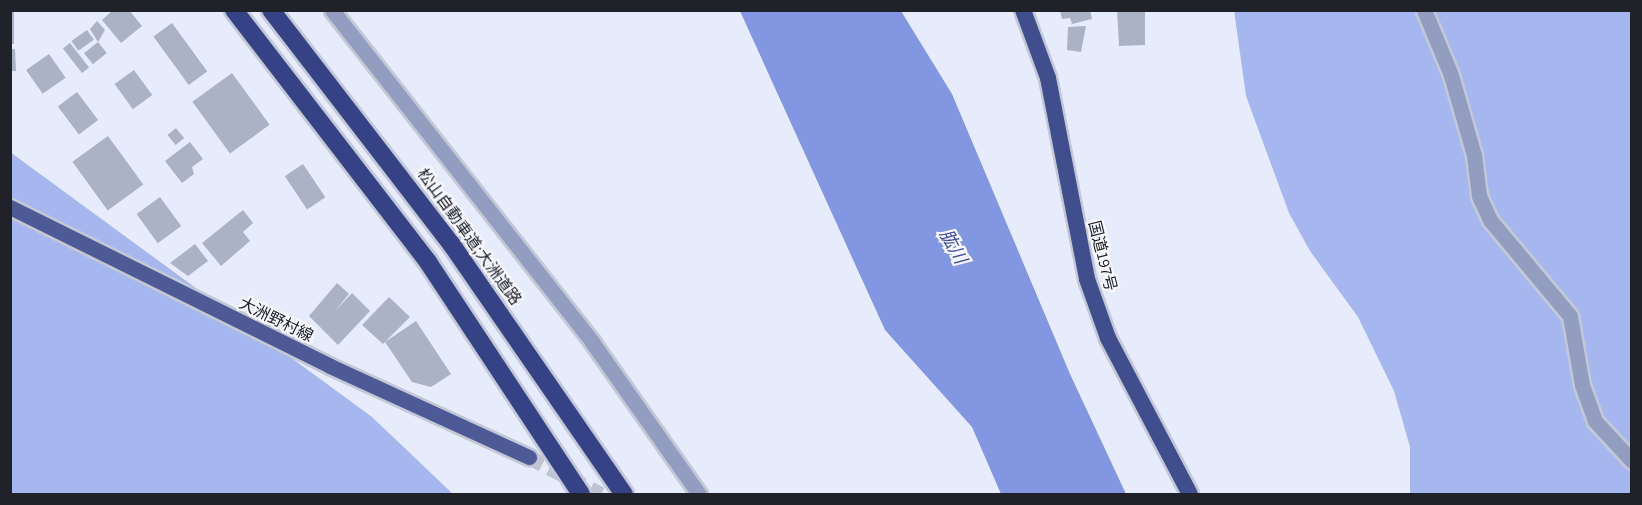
<!DOCTYPE html>
<meta charset="utf-8">
<style>
body{margin:0}
#map{position:relative;width:1642px;height:505px;overflow:hidden;background:#e7ecfc;font-family:"Source Sans 3","Noto Sans JP",sans-serif}
div>[style]{position:absolute}
[style*='--x']{left:calc(var(--x)*1px);top:calc(var(--y)*1px);width:calc(var(--w)*1px);rotate:calc(var(--a)*1deg)}
.green>*{inset:0;background:#a6b6ee}
.water>*{inset:0;background:#8396e1}
.building>*{inset:0;background:#acb2c5;transform-origin:0 0}
.primary-tunnel>*{height:15px;margin-top:-7.5px;transform-origin:0;background:repeating-linear-gradient(90deg,#bfc4d2 0 15px,transparent 0 23px)}
.roads{filter:drop-shadow(2px 0 #c3c8d6) drop-shadow(-2px 0 #c3c8d6) drop-shadow(0 2px #c3c8d6) drop-shadow(0 -2px #c3c8d6)}
.minor>*{height:15px;margin:-7.5px;padding:0 7.5px;transform-origin:7.5px;border-radius:7.5px;background:#939dbf}
.primary>*{height:15px;margin:-7.5px;padding:0 7.5px;transform-origin:7.5px;border-radius:7.5px;background:#4d5a95}
.trunk>*{height:16px;margin:-8px;padding:0 8px;transform-origin:8px;border-radius:8px;background:#414e8d}
.motorway>*{height:18px;margin:-9px;padding:0 9px;transform-origin:9px;border-radius:9px;background:#354285}
span{translate:-50% -50%;white-space:nowrap;text-align:center;line-height:1.15;-webkit-text-stroke:4.5px #f8f9fe;paint-order:stroke}
.street-label{font-size:16px;color:#20222a}
.water-label{font-size:18px;color:#3c4ba4;font-style:italic}
.frame{position:absolute;inset:0;border:12px solid #20222a;pointer-events:none}
</style>
<div id="map">
<div class="green">
<i style="clip-path:polygon(1234px 10px,1631px 11px,1631px 494px,1410px 494px,1410px 447px,1394px 391px,1358px 317px,1310px 251px,1289px 213px,1246px 96px)"></i>
<i style="clip-path:polygon(10px 152px,372px 417px,453px 494px,11px 494px)"></i>
</div>
<div class="water">
<i style="clip-path:polygon(740px 11px,901px 11px,952px 94px,1070px 374px,1126px 494px,1001px 494px,972px 427px,885px 330px)"></i>
</div>
<div class="building">
<i style="left:10px;top:10px;width:4px;height:34px"></i>
<i style="clip-path:polygon(113px 10px,129px 10px,142px 26px,121px 43px,102px 20px)"></i>
<i style="clip-path:polygon(1060px 10px,1090px 10px,1092px 19px,1072px 24px,1070px 18px,1062px 19px)"></i>
<i style="clip-path:polygon(1117px 10px,1145px 12px,1145px 45px,1119px 46px)"></i>
<i style="clip-path:polygon(97px 21px,105px 30px,98px 42px,90px 29px)"></i>
<i style="left:172px;top:23px;width:60px;height:23px;rotate:54deg"></i>
<i style="clip-path:polygon(1086px 26px,1081px 52px,1067px 50px,1068px 27px)"></i>
<i style="left:87px;top:30px;width:12px;height:19px;rotate:55deg"></i>
<i style="left:98px;top:42px;width:14px;height:18px;rotate:51deg"></i>
<i style="left:70px;top:43px;width:31px;height:9px;rotate:52deg"></i>
<i style="clip-path:polygon(10px 49px,15px 49px,16px 71px,10px 71px)"></i>
<i style="left:49px;top:54px;width:29px;height:28px;rotate:55deg"></i>
<i style="left:134px;top:70px;width:31px;height:24px;rotate:54deg"></i>
<i style="left:232px;top:73px;width:64px;height:49px;rotate:54deg"></i>
<i style="left:77px;top:92px;width:35px;height:24px;rotate:53deg"></i>
<i style="left:176px;top:128px;width:13px;height:11px;rotate:51deg"></i>
<i style="left:108px;top:136px;width:60px;height:44px;rotate:54deg"></i>
<i style="clip-path:polygon(190px 142px,203px 159px,192px 167px,194px 174px,182px 183px,165px 161px)"></i>
<i style="left:303px;top:164px;width:40px;height:22px;rotate:56deg"></i>
<i style="left:160px;top:197px;width:36px;height:29px;rotate:54deg"></i>
<i style="clip-path:polygon(243px 210px,253px 223px,243px 232px,250px 241px,221px 266px,202px 243px)"></i>
<i style="clip-path:polygon(195px 244px,208px 261px,188px 276px,170px 263px)"></i>
<i style="clip-path:polygon(337px 283px,349px 294px,334px 312px,352px 293px,370px 311px,338px 345px,309px 316px)"></i>
<i style="clip-path:polygon(389px 297px,410px 317px,385px 342px,416px 321px,451px 374px,431px 387px,412px 382px,385px 342px,383px 344px,362px 325px)"></i>
</div>
<div class="primary-tunnel">
<i style="--x:529;--y:457;--w:81;--a:27.2"></i>
</div>
<div class="roads">
<div class="minor">
<i style="--x:332;--y:10;--w:422;--a:51.9"></i>
<i style="--x:592;--y:342;--w:186;--a:54.9"></i>
<i style="--x:1424;--y:10;--w:70;--a:67.4"></i>
<i style="--x:1451;--y:75;--w:83;--a:74"></i>
<i style="--x:1474;--y:155;--w:41;--a:83"></i>
<i style="--x:1479;--y:196;--w:26;--a:65"></i>
<i style="--x:1490;--y:220;--w:125;--a:50.2"></i>
<i style="--x:1570;--y:316;--w:70;--a:80.1"></i>
<i style="--x:1582;--y:385;--w:38;--a:70"></i>
<i style="--x:1595;--y:421;--w:54;--a:47.2"></i>
</div>
<div class="primary">
<i style="--x:10;--y:207;--w:357;--a:26.4"></i>
<i style="--x:330;--y:366;--w:219;--a:24.6"></i>
</div>
<div class="trunk">
<i style="--x:1023;--y:10;--w:72;--a:69.8"></i>
<i style="--x:1048;--y:78;--w:205;--a:79"></i>
<i style="--x:1087;--y:279;--w:63;--a:70.4"></i>
<i style="--x:1108;--y:338;--w:176;--a:62.3"></i>
</div>
<div class="motorway">
<i style="--x:234;--y:10;--w:318;--a:52.4"></i>
<i style="--x:428;--y:262;--w:278;--a:56.6"></i>
<i style="--x:271;--y:10;--w:297;--a:52.4"></i>
<i style="--x:452;--y:245;--w:303;--a:55.4"></i>
</div>
</div>
<div class="street-label">
<span style="left:469px;top:237px;rotate:54deg">松山自動車道;大洲道路</span>
<span style="left:1102px;top:256px;rotate:76deg">国道197号</span>
<span style="left:276px;top:320px;rotate:26deg">大洲野村線</span>
</div>
<div class="water-label">
<span style="left:952px;top:247px;rotate:61deg">肱川</span>
</div>
<div class="frame"></div>
</div>
